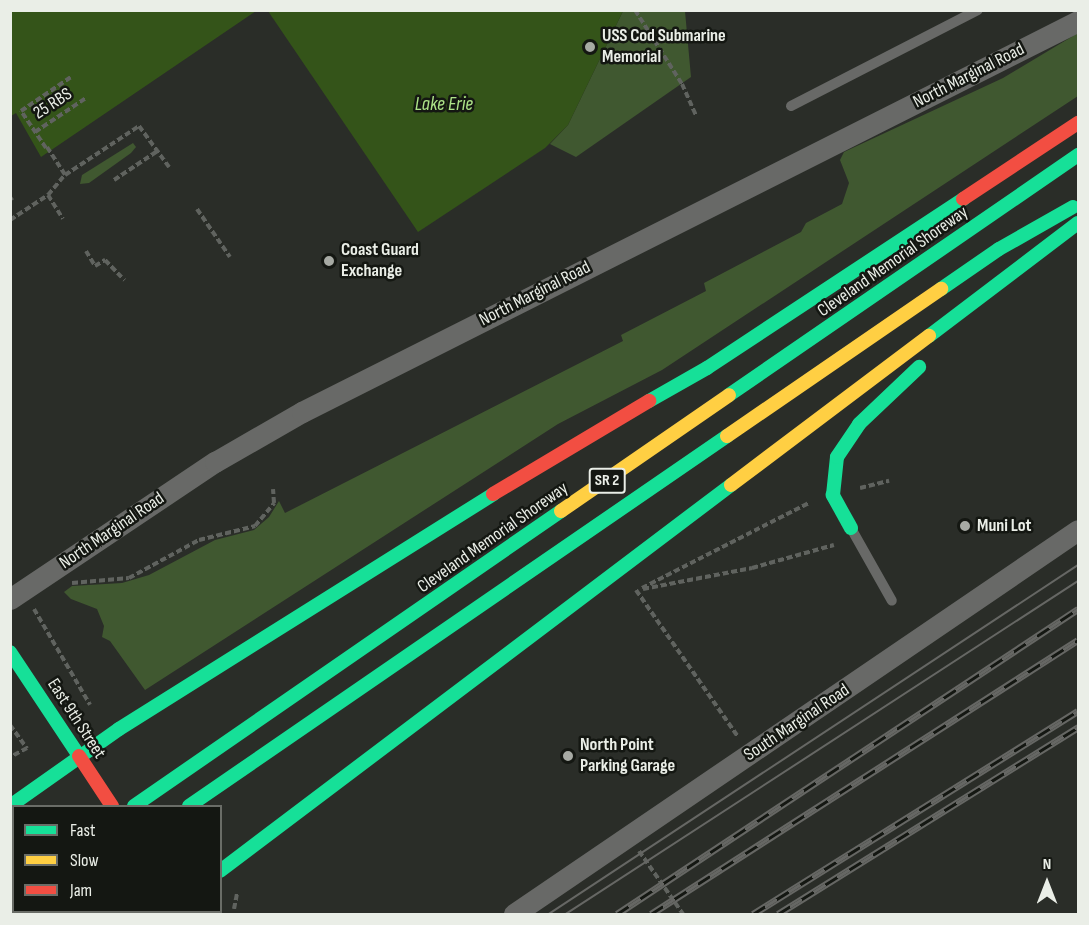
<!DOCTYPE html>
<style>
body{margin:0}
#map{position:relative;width:1089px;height:925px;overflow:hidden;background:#2a2d28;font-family:"Sofia Sans Condensed",sans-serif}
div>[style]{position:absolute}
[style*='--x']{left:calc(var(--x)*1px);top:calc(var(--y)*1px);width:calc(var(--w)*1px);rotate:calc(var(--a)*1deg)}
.green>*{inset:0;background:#405830}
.water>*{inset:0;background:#345419}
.path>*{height:4px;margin-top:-2px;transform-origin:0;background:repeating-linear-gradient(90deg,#60635f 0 6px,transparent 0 9px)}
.lane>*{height:10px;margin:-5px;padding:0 5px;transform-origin:5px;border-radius:5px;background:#686967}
.street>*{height:21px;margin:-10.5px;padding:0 10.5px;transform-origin:10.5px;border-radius:10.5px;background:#686967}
.fast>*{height:14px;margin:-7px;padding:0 7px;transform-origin:7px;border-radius:7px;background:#16e098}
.slow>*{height:14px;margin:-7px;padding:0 7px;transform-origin:7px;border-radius:7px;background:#ffcf43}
.jam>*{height:14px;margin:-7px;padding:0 7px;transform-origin:7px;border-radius:7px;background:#f24e42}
.tram>*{height:1.5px;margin:-0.75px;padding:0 0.75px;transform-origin:0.75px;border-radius:0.75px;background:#666764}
.rail>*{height:7px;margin-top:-3.5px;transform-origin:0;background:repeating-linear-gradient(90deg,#141712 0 14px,#666764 0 28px);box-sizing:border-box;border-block:2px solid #666764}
.dots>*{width:16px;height:16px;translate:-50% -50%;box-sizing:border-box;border:3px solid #141712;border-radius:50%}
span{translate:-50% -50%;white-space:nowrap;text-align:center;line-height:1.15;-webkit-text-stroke:5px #141712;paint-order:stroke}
.shield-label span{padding:2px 4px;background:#141712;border:2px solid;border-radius:4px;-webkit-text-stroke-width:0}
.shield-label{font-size:16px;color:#eaeee7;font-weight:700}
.poi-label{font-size:18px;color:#eaeee7;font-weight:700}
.left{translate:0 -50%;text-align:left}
.street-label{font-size:18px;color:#eaeee7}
.water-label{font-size:20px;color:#ade388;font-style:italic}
.frame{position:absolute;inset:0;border:12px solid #eaeee7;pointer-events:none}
.legend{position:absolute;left:12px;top:805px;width:210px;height:108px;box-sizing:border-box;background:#141712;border:2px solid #6a6d67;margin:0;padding:8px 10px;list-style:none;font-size:18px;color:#eaeee7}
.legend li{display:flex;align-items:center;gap:12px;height:30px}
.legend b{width:30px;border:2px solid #6a6d67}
.north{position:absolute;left:1017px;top:853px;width:60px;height:60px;-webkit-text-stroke:4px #141712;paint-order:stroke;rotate:0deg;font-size:16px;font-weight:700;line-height:24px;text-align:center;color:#eaeee7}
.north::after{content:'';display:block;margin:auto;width:21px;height:27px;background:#eaeee7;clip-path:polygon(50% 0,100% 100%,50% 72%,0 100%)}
</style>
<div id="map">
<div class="green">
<i style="clip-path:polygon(623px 11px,685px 11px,691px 77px,576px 157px,550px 144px,568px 125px)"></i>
<i style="clip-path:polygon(1078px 33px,1078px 96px,662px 370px,558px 424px,145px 690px,110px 641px,102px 637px,104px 626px,97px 609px,71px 599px,64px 592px,72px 586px,122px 583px,149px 575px,215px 540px,254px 530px,269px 517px,279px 501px,285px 513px,623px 341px,621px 335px,706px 291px,704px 283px,801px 232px,806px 223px,842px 204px,849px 183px,840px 160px,844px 152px,1003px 78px)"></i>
<i style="clip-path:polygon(133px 143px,136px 147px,131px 153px,89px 183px,80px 184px,82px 175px)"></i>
</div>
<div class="water">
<i style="clip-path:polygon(11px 10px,256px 10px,256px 11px,41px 157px,16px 113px,11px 116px)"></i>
<i style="clip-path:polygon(268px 11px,623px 11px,568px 125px,545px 148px,418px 232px)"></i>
</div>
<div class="path">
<i style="--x:635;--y:10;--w:88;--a:57.6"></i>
<i style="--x:682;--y:84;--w:35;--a:66"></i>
<i style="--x:35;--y:132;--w:61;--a:-33.7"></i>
<i style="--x:47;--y:147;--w:33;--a:57"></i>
<i style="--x:46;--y:148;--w:45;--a:-124"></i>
<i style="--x:21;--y:111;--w:60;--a:-34.2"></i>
<i style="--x:114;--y:180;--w:54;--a:-33.7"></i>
<i style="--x:48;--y:195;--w:28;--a:58"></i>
<i style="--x:10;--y:197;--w:4;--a:56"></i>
<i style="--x:197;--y:209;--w:58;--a:55.5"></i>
<i style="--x:10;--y:220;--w:45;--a:-33.3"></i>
<i style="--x:48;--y:195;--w:26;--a:-50"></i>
<i style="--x:65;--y:175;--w:89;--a:-33.5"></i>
<i style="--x:139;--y:126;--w:51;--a:53.8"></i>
<i style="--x:86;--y:251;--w:17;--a:59"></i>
<i style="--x:95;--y:266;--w:12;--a:-31"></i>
<i style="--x:105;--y:260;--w:28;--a:46"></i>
<i style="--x:860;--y:488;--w:30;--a:-14"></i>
<i style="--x:72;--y:583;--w:57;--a:-5"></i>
<i style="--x:129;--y:578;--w:80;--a:-28.5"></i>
<i style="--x:199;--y:540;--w:58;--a:-14"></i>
<i style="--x:255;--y:526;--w:30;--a:-50"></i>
<i style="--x:274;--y:503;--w:14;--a:-94"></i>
<i style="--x:642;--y:588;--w:187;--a:-27"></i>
<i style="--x:643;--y:589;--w:111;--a:-10.9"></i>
<i style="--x:752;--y:568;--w:85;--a:-15.7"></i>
<i style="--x:636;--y:590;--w:179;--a:55.2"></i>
<i style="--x:34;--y:609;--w:111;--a:59.7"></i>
<i style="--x:10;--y:725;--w:29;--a:54"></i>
<i style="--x:27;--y:748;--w:19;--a:152"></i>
<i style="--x:639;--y:851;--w:77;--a:55.1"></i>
<i style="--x:234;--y:909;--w:16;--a:-79"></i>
</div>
<div class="lane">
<i style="--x:791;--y:106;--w:210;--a:-27.2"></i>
<i style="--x:852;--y:530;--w:81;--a:60.6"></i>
</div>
<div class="street">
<i style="--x:10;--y:599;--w:247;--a:-33.8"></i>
<i style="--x:215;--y:462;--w:100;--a:-29.9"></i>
<i style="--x:302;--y:412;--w:869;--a:-26.74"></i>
<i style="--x:514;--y:914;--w:682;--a:-34.25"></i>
</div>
<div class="fast">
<i style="--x:941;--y:289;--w:70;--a:-34.6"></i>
<i style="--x:999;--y:249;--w:85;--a:-29.6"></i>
<i style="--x:929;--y:336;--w:187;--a:-37.2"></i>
<i style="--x:729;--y:395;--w:424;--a:-34.5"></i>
<i style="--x:649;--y:401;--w:67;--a:-29.6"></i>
<i style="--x:707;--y:368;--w:307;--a:-33.4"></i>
<i style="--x:851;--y:528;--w:38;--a:-119"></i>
<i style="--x:833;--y:495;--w:38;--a:-84"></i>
<i style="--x:837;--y:457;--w:40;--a:-56"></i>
<i style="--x:859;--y:424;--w:83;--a:-43.5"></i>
<i style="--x:10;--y:652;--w:125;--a:56.4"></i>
<i style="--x:10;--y:806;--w:133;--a:-35.2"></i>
<i style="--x:119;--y:729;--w:442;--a:-32.1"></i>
<i style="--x:134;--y:806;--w:519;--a:-34.64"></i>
<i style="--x:189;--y:806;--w:653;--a:-34.52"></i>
<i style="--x:220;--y:871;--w:640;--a:-37.07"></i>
<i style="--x:10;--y:891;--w:4;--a:-27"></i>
<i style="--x:166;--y:914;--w:4;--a:-27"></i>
</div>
<div class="slow">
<i style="--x:727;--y:436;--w:260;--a:-34.5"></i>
<i style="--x:731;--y:485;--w:248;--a:-37"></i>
<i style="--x:561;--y:511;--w:204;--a:-34.6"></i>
<i style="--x:32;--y:914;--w:4;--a:-27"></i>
</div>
<div class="jam">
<i style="--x:963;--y:199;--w:138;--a:-33.5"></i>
<i style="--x:493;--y:494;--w:182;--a:-30.8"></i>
<i style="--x:79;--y:756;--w:60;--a:56.6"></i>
</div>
<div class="tram">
<i style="--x:549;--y:914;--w:634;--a:-33.41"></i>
<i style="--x:566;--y:914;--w:611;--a:-33.04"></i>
</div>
<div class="rail">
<i style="--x:617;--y:914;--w:553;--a:-33.49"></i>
<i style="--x:651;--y:914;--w:507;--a:-32.69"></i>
<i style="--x:753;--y:914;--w:383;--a:-32"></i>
<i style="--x:778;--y:914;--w:354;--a:-31.9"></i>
</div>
<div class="dots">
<i style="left:590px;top:47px;background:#a7aaa4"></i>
<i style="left:329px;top:261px;background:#a7aaa4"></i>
<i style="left:965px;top:526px;background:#a7aaa4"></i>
<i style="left:568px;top:756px;background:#a7aaa4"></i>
</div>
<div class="shield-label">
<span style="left:607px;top:481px">SR 2</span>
</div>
<div class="poi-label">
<span class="left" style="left:602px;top:47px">USS Cod Submarine<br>Memorial</span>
<span class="left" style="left:341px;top:261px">Coast Guard<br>Exchange</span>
<span class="left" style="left:977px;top:526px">Muni Lot</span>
<span class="left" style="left:580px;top:756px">North Point<br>Parking Garage</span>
</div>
<div class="street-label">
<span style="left:969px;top:76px;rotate:-27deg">North Marginal Road</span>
<span style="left:53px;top:104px;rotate:-33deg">25 RBS</span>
<span style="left:893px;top:262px;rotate:-35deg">Cleveland Memorial Shoreway</span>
<span style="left:535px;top:294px;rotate:-27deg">North Marginal Road</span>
<span style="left:112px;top:531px;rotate:-34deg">North Marginal Road</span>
<span style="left:493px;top:538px;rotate:-35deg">Cleveland Memorial Shoreway</span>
<span style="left:76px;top:719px;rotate:57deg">East 9th Street</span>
<span style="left:797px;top:723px;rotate:-34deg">South Marginal Road</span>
</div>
<div class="water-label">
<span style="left:444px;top:104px">Lake Erie</span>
</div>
<div class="frame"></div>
<ul class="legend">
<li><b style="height:8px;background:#16e098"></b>Fast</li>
<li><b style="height:8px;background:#ffcf43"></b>Slow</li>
<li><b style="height:8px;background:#f24e42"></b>Jam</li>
</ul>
<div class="north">N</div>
</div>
